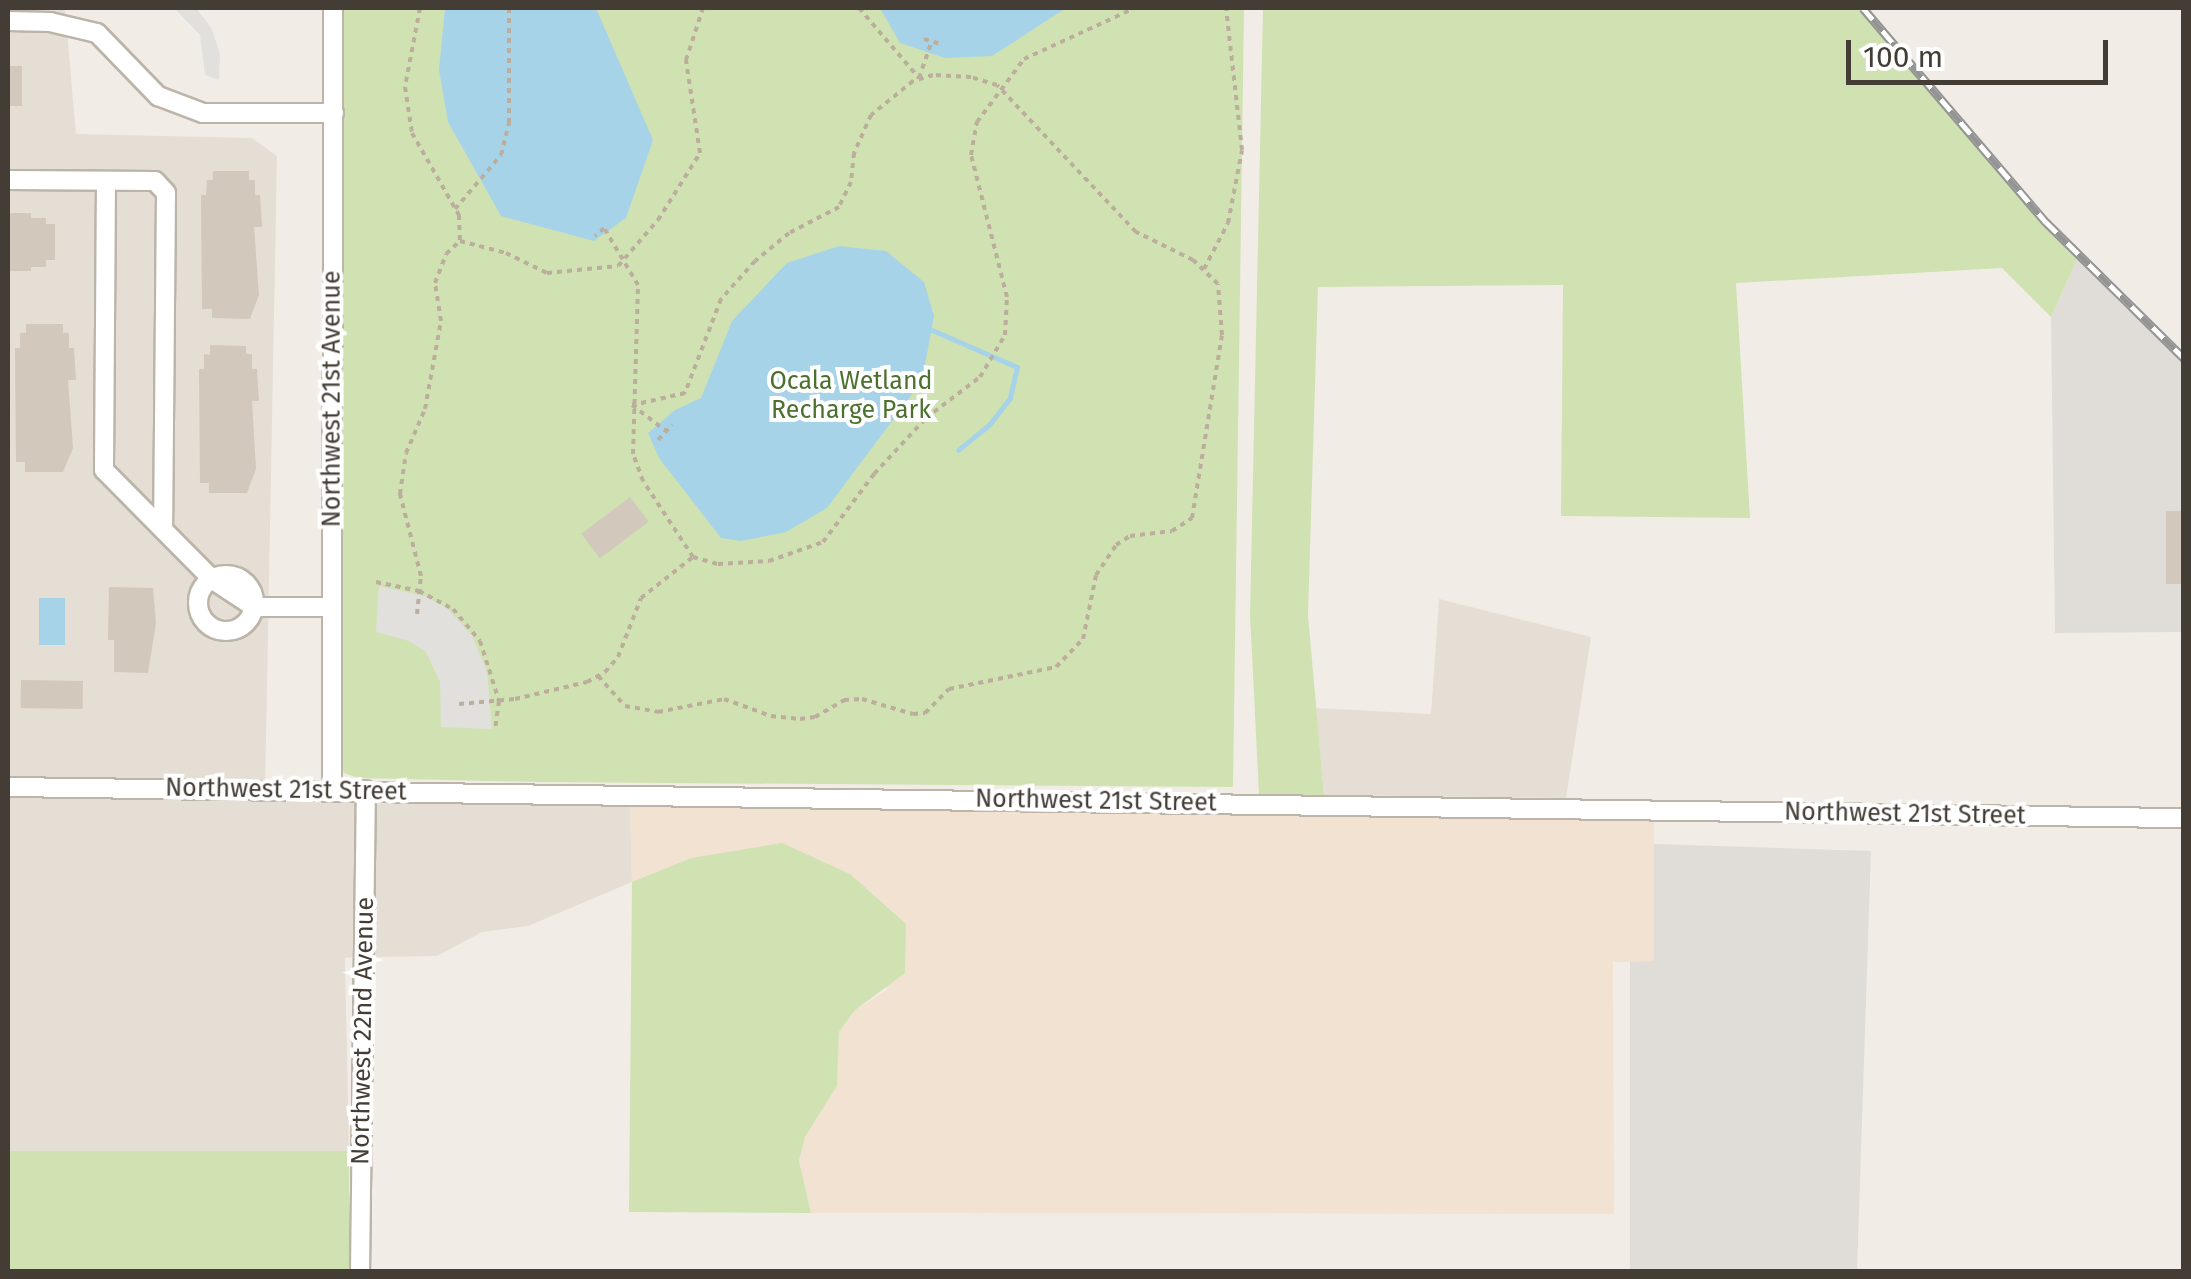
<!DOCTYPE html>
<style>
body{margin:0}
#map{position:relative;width:2191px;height:1279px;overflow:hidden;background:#f1ede6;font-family:"Fira Sans",sans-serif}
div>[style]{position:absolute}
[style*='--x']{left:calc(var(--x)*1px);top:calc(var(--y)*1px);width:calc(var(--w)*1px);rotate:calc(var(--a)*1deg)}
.residential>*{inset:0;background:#e5ded4}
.commercial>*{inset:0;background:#f2e2d2}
.industrial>*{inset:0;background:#e0dcd7}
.green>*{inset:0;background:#d0e2b2;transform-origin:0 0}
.parking>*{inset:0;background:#e2e0dd}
.water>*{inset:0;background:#a7d3e9;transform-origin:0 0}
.stream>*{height:5px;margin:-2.5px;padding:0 2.5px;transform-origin:2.5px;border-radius:2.5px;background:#a7d3e9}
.building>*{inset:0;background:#d2c8bc;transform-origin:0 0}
.path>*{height:4px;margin-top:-2px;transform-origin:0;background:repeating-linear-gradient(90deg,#bcae9c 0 5px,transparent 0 10px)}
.roads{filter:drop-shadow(2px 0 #bcb4a9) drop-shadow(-2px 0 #bcb4a9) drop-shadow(0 2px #bcb4a9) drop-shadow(0 -2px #bcb4a9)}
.minor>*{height:18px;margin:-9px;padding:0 9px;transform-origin:9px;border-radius:9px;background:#fff}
.minor>.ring{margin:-9px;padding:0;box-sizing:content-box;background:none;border:18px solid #fff;border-radius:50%}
.rail>*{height:9px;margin-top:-4.5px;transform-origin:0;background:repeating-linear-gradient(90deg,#fff 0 15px,#949494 0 30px);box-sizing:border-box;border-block:2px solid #949494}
span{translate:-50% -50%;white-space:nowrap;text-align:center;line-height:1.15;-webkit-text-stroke:8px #fff;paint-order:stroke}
.park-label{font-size:25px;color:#4c702e}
.street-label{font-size:25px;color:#433d36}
.frame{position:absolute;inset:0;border:10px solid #433d36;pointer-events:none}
.scale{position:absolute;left:1846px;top:40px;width:262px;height:45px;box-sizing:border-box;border:5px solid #433d36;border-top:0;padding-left:12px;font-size:30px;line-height:35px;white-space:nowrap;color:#433d36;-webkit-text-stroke:8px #fff;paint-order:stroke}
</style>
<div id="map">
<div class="residential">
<i style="clip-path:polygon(8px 8px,65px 8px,76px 134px,252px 138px,277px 156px,265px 792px,356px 800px,354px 957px,345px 958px,349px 1153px,8px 1151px)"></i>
<i style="clip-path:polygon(1439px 599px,1591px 637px,1566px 798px,1324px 795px,1316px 708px,1431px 714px)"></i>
<i style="clip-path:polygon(374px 800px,630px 804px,632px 882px,528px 926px,482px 932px,437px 956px,372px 957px)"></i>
</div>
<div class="commercial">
<i style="clip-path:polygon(630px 804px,1654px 820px,1654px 962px,1613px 962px,1614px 1214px,811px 1213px,799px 1161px,805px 1137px,837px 1086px,839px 1032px,854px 1011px,888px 989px,691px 858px,632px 882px)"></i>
</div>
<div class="industrial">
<i style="clip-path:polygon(2078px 257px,2124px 307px,2183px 358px,2183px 632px,2055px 633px,2051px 317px)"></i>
<i style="clip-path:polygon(1654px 844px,1871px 851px,1857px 1271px,1630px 1271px,1630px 962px,1654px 961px)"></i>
</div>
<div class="green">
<i style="clip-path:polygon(344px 8px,1244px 8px,1233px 787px,536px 782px,358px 778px,344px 773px,337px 752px)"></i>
<i style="clip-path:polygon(1263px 8px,1867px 8px,2005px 181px,2078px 257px,2051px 317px,2002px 268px,1736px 283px,1750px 518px,1561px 516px,1563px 285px,1318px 287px,1308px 615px,1324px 795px,1259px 794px,1250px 615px)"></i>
<i style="clip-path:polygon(782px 843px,850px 874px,906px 924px,905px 973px,854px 1011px,839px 1032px,837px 1086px,805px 1137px,799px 1161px,811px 1213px,629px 1212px,632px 882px,691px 858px)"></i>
<i style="left:8px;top:1151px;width:341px;height:120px"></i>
</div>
<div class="parking">
<i style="clip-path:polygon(174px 8px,196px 8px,212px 29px,220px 54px,219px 80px,205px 75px,200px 35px)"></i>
<i style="clip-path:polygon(379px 586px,424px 596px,447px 608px,471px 634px,487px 671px,492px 729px,441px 727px,440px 682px,426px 652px,409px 641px,376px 632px)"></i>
</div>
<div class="water">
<i style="clip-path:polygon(445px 8px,596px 8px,653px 140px,626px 218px,594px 241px,501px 216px,448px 122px,439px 70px)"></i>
<i style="clip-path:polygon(880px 8px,1066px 8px,992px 56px,945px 58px,900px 43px)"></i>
<i style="clip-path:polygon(839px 246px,886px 251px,924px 282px,934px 316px,922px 381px,827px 508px,786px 532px,741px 541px,721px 538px,659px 458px,648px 433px,675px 410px,701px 398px,732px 321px,787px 263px)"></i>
<i style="left:39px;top:598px;width:26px;height:47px"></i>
</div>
<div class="stream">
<i style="--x:932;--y:330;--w:93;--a:23.5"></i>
<i style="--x:1017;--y:367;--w:32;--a:103"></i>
<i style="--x:1010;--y:398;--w:33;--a:128"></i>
<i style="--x:990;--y:424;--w:41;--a:140.9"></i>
</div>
<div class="building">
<i style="left:8px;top:66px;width:14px;height:40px"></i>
<i style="clip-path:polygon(213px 171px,249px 171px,249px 180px,255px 180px,255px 195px,260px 195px,262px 227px,254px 227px,259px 295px,250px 319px,212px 318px,212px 309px,202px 309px,201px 195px,206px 195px,207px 180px,213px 180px)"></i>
<i style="clip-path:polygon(8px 213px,31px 213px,31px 218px,46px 218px,46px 224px,55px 224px,55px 260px,46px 260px,46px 267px,31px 267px,31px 271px,8px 271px)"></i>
<i style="clip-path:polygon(26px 324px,63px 324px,63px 333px,69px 333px,69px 348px,74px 348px,76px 380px,68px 380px,73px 448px,63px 472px,25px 472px,25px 462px,16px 462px,15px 348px,20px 348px,20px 333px,26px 333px)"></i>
<i style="clip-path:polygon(210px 345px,246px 346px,246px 354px,252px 354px,252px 369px,257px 369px,259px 401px,252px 401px,256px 469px,247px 493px,209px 493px,209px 483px,200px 483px,199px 369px,204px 369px,204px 354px,210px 355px)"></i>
<i style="left:630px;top:497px;width:31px;height:61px;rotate:53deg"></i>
<i style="left:2166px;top:511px;width:18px;height:73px"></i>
<i style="clip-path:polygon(109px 587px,153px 588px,156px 623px,148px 673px,114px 672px,114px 640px,108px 640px)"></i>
<i style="left:21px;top:680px;width:62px;height:28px;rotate:1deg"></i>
</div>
<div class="path">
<i style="--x:420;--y:8;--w:80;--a:100.8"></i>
<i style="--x:405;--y:87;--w:47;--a:81.3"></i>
<i style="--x:412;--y:133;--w:95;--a:60.2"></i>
<i style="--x:459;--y:215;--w:26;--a:88"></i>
<i style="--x:859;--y:8;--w:92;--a:49.4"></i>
<i style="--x:919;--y:78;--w:39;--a:-71"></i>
<i style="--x:924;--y:39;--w:17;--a:17"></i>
<i style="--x:455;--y:209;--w:71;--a:-49.6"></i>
<i style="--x:501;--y:155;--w:33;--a:-76"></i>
<i style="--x:509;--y:123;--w:115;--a:-90"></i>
<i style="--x:1204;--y:269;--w:52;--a:-62.4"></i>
<i style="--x:1228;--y:223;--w:74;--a:-79.1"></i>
<i style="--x:1242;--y:150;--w:143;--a:-96.4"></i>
<i style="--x:632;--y:405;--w:43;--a:37.4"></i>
<i style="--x:658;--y:440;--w:21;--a:-47"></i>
<i style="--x:693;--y:557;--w:26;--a:16"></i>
<i style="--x:718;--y:564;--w:51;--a:-3.4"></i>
<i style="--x:769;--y:561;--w:57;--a:-19.4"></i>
<i style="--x:823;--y:542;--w:85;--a:-53.1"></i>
<i style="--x:874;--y:474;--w:76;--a:-47.1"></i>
<i style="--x:926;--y:418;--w:68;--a:-37.2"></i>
<i style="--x:980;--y:377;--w:49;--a:-59.2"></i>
<i style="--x:1005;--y:335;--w:38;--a:-87"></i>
<i style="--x:1007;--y:297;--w:146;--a:-104.2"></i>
<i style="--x:971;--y:155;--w:34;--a:-80"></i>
<i style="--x:977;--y:122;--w:79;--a:-53.3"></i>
<i style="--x:1024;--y:59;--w:122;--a:-24.7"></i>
<i style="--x:376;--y:582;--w:44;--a:11.8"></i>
<i style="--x:419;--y:591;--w:38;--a:28"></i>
<i style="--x:453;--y:609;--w:42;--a:49.8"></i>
<i style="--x:480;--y:641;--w:63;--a:72.4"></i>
<i style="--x:499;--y:701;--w:27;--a:98"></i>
<i style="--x:417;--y:614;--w:38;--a:-84"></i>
<i style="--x:421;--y:576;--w:85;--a:-104.4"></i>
<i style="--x:400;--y:494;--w:41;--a:-81.7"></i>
<i style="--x:406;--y:453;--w:48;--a:-66.6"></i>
<i style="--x:425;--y:409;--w:89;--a:-79.7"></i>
<i style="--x:441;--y:321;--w:38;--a:-99"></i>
<i style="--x:435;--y:283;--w:31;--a:-69"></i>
<i style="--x:446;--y:254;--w:19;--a:-43"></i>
<i style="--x:460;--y:241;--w:48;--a:14.6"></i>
<i style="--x:506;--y:253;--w:46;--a:26"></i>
<i style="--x:547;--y:273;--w:71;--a:-5.6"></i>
<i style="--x:618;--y:266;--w:61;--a:-49"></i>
<i style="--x:658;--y:220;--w:79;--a:-57.9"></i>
<i style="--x:700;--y:153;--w:94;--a:-98.6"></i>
<i style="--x:686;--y:60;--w:55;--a:-71.9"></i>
<i style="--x:598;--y:676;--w:40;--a:48"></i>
<i style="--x:625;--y:706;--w:34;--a:10"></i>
<i style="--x:658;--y:712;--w:67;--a:-11.1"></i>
<i style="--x:724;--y:699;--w:50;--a:19.9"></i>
<i style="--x:771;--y:716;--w:29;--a:6"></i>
<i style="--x:800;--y:719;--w:15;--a:-8"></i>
<i style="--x:815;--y:717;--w:34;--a:-30"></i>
<i style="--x:844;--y:700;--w:18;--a:-3"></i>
<i style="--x:862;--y:699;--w:53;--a:16.4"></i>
<i style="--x:913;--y:714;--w:12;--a:-5"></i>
<i style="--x:925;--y:713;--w:34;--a:-45"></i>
<i style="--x:949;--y:689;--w:109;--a:-11.6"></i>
<i style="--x:1056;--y:667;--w:39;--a:-46"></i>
<i style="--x:1083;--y:639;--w:65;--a:-78.5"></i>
<i style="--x:1096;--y:575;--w:36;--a:-56"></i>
<i style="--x:1116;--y:545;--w:17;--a:-33"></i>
<i style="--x:1130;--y:536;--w:42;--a:-6.8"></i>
<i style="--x:1172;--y:531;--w:24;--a:-33"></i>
<i style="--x:1192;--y:518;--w:185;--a:-80.7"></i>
<i style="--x:1222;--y:335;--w:51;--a:-94.5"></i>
<i style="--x:1218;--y:284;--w:35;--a:-136"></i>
<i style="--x:1193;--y:260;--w:64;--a:-153.8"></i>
<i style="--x:1136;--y:232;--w:202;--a:-133.4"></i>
<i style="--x:997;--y:85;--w:27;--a:-163"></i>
<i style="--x:971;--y:77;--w:38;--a:-177"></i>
<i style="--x:933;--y:75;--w:21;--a:163"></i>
<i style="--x:913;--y:81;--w:54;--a:141"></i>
<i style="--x:871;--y:115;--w:42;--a:114.1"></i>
<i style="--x:854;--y:153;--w:29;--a:96"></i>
<i style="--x:851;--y:182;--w:28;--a:116"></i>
<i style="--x:839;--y:207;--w:56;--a:152.5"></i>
<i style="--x:789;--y:233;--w:44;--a:140.5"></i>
<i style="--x:755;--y:261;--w:51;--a:131.8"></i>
<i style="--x:721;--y:299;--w:101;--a:111"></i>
<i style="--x:685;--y:393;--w:54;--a:167.2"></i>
<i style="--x:459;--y:704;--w:56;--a:-5.1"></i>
<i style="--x:515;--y:699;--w:74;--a:-13.3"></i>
<i style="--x:587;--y:682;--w:21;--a:-29"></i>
<i style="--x:605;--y:672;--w:20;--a:-49"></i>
<i style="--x:618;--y:657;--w:63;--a:-68.7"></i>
<i style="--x:641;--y:598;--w:66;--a:-38.3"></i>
<i style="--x:693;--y:557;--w:91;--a:-123.3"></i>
<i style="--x:643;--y:481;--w:29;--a:-110"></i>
<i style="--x:633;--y:454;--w:169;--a:-88.3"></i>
<i style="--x:638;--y:285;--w:66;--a:-120.8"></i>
<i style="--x:604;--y:228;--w:12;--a:138"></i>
</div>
<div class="roads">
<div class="minor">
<i style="--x:8;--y:21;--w:42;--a:1.4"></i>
<i style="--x:50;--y:22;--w:48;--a:13.2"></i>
<i style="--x:97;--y:33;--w:88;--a:45.9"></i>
<i style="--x:158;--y:96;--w:48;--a:20.7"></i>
<i style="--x:203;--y:113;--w:131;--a:0"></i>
<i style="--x:8;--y:180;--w:147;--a:0.4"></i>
<i style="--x:155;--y:181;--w:16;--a:47"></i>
<i style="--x:166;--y:193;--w:336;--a:90.5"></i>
<i style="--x:106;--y:181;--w:289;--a:90.4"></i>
<i style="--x:104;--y:470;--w:155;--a:45.3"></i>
<i style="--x:213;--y:580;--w:49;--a:33.4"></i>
<i style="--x:254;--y:607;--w:78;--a:0"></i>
<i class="ring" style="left:198px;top:575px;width:38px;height:38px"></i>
<i style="--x:8;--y:787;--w:2176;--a:0.82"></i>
<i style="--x:332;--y:790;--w:782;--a:-89.93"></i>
<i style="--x:360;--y:1272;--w:482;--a:-89.3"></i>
</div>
</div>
<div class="rail">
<i style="--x:1863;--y:8;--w:282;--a:49.5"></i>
<i style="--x:2046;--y:222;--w:194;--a:44.6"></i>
</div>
<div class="park-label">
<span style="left:851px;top:396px">Ocala Wetland<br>Recharge Park</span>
</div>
<div class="street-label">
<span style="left:332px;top:399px;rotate:-90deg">Northwest 21st Avenue</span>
<span style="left:286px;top:790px;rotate:1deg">Northwest 21st Street</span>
<span style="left:1096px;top:801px;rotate:1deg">Northwest 21st Street</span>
<span style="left:1905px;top:814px;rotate:1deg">Northwest 21st Street</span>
<span style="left:363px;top:1031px;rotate:-89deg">Northwest 22nd Avenue</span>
</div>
<div class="frame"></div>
<div class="scale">100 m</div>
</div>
